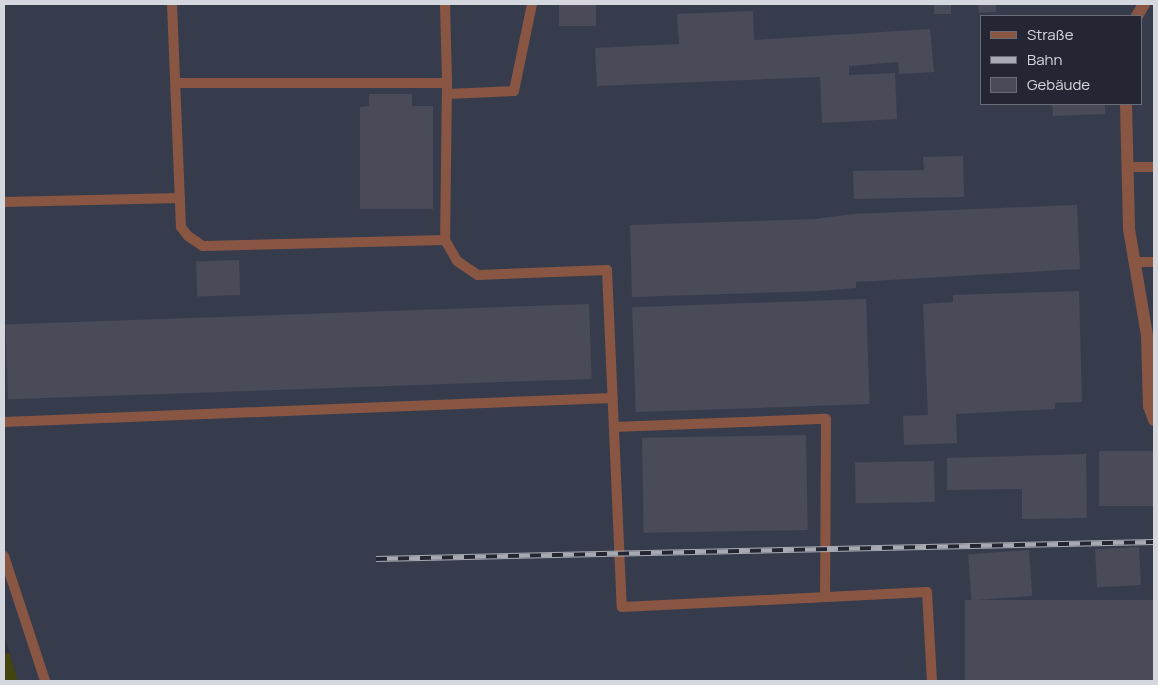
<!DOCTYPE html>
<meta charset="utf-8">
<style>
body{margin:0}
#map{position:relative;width:1158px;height:685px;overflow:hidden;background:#2e313d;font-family:Manrope,sans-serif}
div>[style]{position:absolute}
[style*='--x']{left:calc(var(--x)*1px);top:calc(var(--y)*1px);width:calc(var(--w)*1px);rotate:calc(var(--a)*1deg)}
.built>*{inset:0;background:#373c4d}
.green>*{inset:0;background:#42450f}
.building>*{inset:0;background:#4a4b58;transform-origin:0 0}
.lane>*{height:10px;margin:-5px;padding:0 5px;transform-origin:5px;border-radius:5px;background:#895644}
.street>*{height:12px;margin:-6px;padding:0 6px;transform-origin:6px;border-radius:6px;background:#895644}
.rail>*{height:5.5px;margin-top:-2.75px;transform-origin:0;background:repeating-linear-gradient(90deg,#242733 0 11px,#a7aab2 0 22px);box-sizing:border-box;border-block:1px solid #a7aab2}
span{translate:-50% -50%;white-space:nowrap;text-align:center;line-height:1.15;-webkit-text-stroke:4px #242733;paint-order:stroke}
.frame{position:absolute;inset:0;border:5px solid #d4d7de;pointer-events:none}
.legend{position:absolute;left:980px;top:15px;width:162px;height:90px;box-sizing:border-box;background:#242733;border:1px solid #6a6d77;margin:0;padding:6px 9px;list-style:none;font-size:15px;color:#d4d7de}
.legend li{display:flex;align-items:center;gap:10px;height:25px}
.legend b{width:25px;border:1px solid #6a6d77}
</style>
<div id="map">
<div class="built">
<i style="clip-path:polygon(evenodd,4px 4px,1154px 4px,1154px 681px,18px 681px,4px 635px,4px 4px,982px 16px,1142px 16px,1142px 104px,982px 104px,982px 16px)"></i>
</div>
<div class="green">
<i style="clip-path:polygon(9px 652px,18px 681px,4px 681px,4px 655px)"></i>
</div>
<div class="building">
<i style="left:559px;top:4px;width:37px;height:22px"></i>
<i style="left:934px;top:4px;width:17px;height:10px"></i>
<i style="clip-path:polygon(978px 4px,996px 4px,996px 12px,979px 13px)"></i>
<i style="clip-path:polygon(753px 11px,754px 40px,930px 29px,934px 72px,899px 74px,898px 62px,849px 66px,849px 75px,895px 73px,897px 119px,822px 123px,820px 77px,597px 86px,595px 48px,679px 44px,677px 14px)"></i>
<i style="clip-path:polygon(369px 94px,412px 94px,412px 106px,433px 106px,433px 209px,360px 209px,360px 107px,369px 106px)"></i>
<i style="clip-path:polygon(1052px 104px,1105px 104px,1105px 114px,1053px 116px)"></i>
<i style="clip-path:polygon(963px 156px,964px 197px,854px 199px,853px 171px,924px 170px,923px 157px)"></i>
<i style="clip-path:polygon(1077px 205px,1080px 269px,856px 282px,856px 288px,818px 291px,632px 297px,630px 225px,815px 219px,853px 214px)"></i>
<i style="left:239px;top:260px;width:35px;height:43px;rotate:88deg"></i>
<i style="clip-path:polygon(1079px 291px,1082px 402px,1055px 403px,1055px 409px,956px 414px,957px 443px,904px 445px,903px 416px,928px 415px,923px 304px,953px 302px,953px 295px)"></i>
<i style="left:866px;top:299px;width:105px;height:234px;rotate:88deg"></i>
<i style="left:589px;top:304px;width:75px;height:584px;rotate:88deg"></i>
<i style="left:806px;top:435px;width:95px;height:164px;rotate:89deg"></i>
<i style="left:1154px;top:451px;width:55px;height:55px;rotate:90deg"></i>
<i style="clip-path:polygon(1086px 454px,1087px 518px,1022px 519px,1022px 489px,947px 490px,947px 458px)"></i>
<i style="left:934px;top:461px;width:41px;height:79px;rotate:89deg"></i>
<i style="left:1139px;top:547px;width:38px;height:44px;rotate:87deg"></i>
<i style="left:1029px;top:550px;width:46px;height:61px;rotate:86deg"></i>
<i style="left:1154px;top:600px;width:81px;height:189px;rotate:90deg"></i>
</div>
<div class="lane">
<i style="--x:172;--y:4;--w:223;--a:87.7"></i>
<i style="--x:181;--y:227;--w:11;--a:52"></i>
<i style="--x:188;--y:236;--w:18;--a:34"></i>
<i style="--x:203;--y:246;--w:242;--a:-1.4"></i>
<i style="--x:445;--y:4;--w:79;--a:88.5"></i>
<i style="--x:447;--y:83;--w:157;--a:90.7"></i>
<i style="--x:445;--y:240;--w:24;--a:60"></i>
<i style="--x:457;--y:261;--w:25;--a:34"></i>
<i style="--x:478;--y:275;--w:129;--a:-2.2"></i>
<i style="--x:607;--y:270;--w:337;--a:87.5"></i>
<i style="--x:622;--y:607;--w:305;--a:-2.8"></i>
<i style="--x:927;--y:592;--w:89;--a:86.8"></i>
<i style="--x:176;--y:83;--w:271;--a:0"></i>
<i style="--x:447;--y:94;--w:67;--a:-2.6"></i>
<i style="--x:514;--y:91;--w:89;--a:-78.3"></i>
<i style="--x:1127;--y:167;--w:27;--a:0"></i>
<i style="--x:4;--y:202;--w:176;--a:-1.3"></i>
<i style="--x:1134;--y:262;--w:20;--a:0"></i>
<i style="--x:4;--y:422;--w:609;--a:-2.26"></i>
<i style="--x:614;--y:427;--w:212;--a:-2.2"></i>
<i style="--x:826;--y:419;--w:178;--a:90.3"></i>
<i style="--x:4;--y:556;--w:132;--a:71.8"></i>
</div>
<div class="street">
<i style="--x:1137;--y:16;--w:14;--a:-60"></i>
<i style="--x:1126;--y:104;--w:125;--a:88.6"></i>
<i style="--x:1129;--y:229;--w:108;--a:80.4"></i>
<i style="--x:1147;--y:335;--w:71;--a:88.4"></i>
<i style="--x:1149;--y:406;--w:15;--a:70"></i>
</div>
<div class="rail">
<i style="--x:376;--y:559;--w:778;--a:-1.25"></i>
</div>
<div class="frame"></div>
<ul class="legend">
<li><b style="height:6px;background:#895644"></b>Straße</li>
<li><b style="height:6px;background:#a7aab2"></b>Bahn</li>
<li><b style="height:14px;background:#4a4b58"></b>Gebäude</li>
</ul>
</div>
